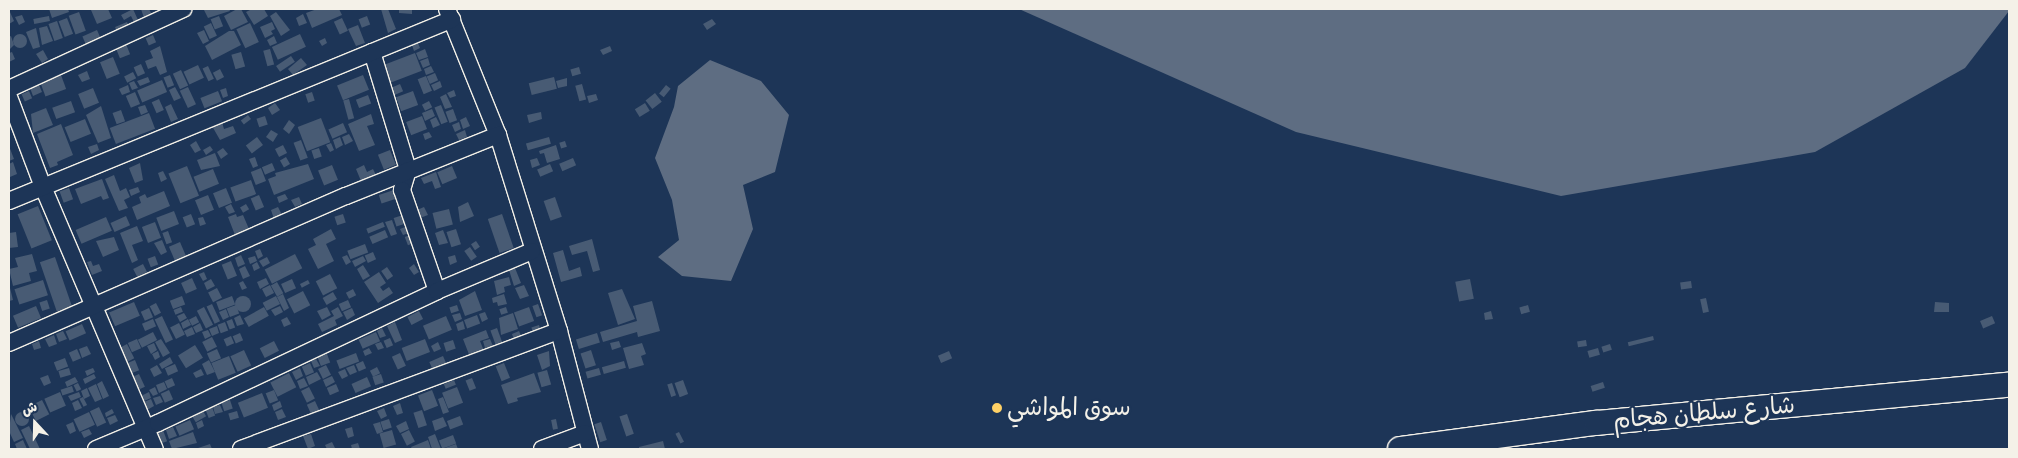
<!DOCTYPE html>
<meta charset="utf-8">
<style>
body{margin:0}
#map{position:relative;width:2018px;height:458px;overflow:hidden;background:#1d3557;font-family:Caveat,"Playpen Sans Arabic",sans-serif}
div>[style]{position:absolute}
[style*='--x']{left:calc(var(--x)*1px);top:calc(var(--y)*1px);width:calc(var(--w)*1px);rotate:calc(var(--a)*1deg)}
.water>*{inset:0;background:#5e6d82}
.building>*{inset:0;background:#485b74;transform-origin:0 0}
.round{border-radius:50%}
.roads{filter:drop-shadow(1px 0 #f4f1e8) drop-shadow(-1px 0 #f4f1e8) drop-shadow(0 1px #f4f1e8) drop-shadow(0 -1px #f4f1e8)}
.minor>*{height:16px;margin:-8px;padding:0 8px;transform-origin:8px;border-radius:8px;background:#1d3557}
.highway>*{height:24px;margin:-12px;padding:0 12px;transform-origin:12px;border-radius:12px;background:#1d3557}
.dots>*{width:14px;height:14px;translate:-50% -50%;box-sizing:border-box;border:2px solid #1d3557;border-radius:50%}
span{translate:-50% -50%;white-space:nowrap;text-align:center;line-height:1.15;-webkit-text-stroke:4.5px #1d3557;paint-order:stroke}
.poi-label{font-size:24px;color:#f4f1e8}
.left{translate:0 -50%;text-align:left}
.street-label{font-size:24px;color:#f4f1e8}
.frame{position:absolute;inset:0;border:10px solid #f4f1e8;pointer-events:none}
.north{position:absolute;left:10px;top:398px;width:50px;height:50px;-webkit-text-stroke:4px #1d3557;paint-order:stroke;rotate:339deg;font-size:14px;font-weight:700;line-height:20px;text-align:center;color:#f4f1e8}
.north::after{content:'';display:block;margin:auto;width:18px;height:22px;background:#f4f1e8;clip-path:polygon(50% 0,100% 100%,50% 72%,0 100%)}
</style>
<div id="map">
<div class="water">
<i style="clip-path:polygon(1019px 9px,2009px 9px,2009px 11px,1965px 68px,1815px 152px,1561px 196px,1296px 132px)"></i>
<i style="clip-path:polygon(710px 60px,761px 81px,789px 115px,775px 172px,743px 185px,753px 229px,731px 281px,682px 276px,658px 257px,679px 240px,672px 200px,655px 158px,674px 107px,678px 86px)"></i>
</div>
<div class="building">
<i style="clip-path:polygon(49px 9px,68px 9px,69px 12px,52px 18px)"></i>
<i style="clip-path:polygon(94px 9px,108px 9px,112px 18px,97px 24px,91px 10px)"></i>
<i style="clip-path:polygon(133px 9px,138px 20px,134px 22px,131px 16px,124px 20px,121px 15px)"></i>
<i style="clip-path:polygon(141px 9px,149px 9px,153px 17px,145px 21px)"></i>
<i style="clip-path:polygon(207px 9px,229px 9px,230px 11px,208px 18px,204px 10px)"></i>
<i style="clip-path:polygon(237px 9px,241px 9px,248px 22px,231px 30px,224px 16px)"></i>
<i style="clip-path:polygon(252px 9px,264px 9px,268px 16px,254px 25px,246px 12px)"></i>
<i style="clip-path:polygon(317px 9px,339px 9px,342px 15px,312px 28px,306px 13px)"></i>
<i style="clip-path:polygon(381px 9px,388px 9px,396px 29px,388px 33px)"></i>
<i style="clip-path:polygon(399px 9px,412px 9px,412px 14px,399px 13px)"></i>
<i style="clip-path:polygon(10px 12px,14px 21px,9px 24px,9px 13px)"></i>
<i style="left:79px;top:12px;width:20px;height:11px;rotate:70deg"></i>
<i style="clip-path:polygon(276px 12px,290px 30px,281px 36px,270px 16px)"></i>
<i style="clip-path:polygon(303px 14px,307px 23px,299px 26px,296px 18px)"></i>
<i style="clip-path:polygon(22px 15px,25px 22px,19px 25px,15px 17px)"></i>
<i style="left:49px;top:16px;width:5px;height:16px;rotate:79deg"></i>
<i style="left:219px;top:16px;width:11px;height:9px;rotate:68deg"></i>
<i style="left:367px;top:16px;width:9px;height:9px;rotate:69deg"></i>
<i style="left:67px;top:18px;width:17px;height:9px;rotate:69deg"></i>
<i style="left:342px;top:18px;width:14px;height:9px;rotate:65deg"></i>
<i style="clip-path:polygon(712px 19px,716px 24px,707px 30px,703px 24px)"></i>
<i style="left:57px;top:21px;width:18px;height:9px;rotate:71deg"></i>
<i style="left:127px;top:22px;width:8px;height:13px;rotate:67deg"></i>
<i style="clip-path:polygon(272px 22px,275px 29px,271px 31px,273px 34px,265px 38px,260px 27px)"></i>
<i style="left:211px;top:23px;width:14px;height:8px;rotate:65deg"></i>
<i style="left:250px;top:23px;width:21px;height:15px;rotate:65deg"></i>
<i style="clip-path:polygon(358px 25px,365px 43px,356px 46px,348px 29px)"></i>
<i style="clip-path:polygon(47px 26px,53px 41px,42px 45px,39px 28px)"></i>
<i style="clip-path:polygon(36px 28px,40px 47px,33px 49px,26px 32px)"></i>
<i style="left:97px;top:30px;width:10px;height:16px;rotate:66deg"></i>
<i style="clip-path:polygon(204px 30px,209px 41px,203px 44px,197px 33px)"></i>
<i style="clip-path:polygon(229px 31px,234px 31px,241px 45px,212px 60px,205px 46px)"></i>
<i style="left:300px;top:34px;width:14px;height:31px;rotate:65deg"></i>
<i class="round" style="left:13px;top:34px;width:14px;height:14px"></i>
<i style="left:153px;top:35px;width:8px;height:8px;rotate:67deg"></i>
<i style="clip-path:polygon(11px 36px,14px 45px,9px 50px,9px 37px)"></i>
<i style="clip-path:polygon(274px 36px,277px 43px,270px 46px,267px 40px)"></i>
<i style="clip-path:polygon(325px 38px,327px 43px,322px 46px,319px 41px)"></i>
<i style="clip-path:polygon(418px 43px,420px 48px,414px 51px,412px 45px)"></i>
<i style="left:126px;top:44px;width:11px;height:11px;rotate:68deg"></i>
<i style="clip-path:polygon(160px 46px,167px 72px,160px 75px,156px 66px,148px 69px,145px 61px,153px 58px,150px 51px)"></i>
<i style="clip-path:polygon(610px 46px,612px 51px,603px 55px,600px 50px)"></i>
<i style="left:270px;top:49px;width:16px;height:7px;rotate:75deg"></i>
<i style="clip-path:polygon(425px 49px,428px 57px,419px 60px,416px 53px)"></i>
<i style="clip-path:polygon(43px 50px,48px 59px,42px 63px,36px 54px)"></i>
<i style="clip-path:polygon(12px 52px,15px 59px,9px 62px,9px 53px)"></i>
<i style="left:241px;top:52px;width:15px;height:10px;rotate:74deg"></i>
<i style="left:415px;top:53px;width:19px;height:35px;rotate:69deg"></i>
<i style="left:291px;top:56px;width:7px;height:18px;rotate:56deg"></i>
<i style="left:113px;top:57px;width:18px;height:14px;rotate:68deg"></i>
<i style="clip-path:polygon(301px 58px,307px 65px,293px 75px,288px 69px)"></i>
<i style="clip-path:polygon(428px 58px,430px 65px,423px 68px,420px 61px)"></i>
<i style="left:141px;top:64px;width:10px;height:8px;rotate:66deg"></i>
<i style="left:198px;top:65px;width:14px;height:16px;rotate:65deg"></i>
<i style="left:208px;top:66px;width:14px;height:6px;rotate:65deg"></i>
<i style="clip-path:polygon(431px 66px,434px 72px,426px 75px,424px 69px)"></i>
<i style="left:579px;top:67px;width:7px;height:9px;rotate:74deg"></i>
<i style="left:220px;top:69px;width:9px;height:8px;rotate:63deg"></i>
<i style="left:181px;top:70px;width:17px;height:9px;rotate:65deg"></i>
<i style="clip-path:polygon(87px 71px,90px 79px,82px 82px,78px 75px)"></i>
<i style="left:133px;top:72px;width:7px;height:10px;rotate:63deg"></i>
<i style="left:435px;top:73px;width:8px;height:9px;rotate:67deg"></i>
<i style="left:61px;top:75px;width:15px;height:22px;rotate:70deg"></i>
<i style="left:170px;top:75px;width:11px;height:7px;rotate:68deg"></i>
<i style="left:363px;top:75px;width:16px;height:28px;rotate:68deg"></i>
<i style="left:426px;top:76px;width:16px;height:9px;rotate:68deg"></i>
<i style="clip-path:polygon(148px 77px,150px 82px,140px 86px,137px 81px)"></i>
<i style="left:554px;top:77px;width:12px;height:26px;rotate:76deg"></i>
<i style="clip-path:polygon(567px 78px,567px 86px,558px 88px,556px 81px)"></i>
<i style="left:162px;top:80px;width:13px;height:27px;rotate:67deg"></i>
<i style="clip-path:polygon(134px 81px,138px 88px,132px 90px,129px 83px)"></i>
<i style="clip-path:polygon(440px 81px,442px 87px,434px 91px,431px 85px)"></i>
<i style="left:400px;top:84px;width:8px;height:10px;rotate:67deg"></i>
<i style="left:582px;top:84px;width:16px;height:7px;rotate:75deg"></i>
<i style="clip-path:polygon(39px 85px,42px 92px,33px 96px,30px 88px)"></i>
<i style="clip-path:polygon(128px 85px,130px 92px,122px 95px,119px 89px)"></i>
<i style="left:666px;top:85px;width:6px;height:11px;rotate:39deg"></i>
<i style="clip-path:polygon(175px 87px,181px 98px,174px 101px,169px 90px)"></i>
<i style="left:188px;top:87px;width:19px;height:9px;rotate:65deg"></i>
<i style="left:93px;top:88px;width:16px;height:16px;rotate:68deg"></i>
<i style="clip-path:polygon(226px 88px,228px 96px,223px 98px,220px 90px)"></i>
<i style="clip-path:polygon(454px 90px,456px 96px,450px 98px,447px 93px)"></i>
<i style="left:29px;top:91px;width:8px;height:8px;rotate:67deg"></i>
<i style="left:218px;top:91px;width:11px;height:19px;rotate:68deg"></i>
<i style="left:413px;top:91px;width:15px;height:18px;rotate:70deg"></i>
<i style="left:135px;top:92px;width:13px;height:10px;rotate:67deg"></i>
<i style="left:312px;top:92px;width:9px;height:7px;rotate:72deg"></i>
<i style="left:655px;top:93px;width:11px;height:12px;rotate:52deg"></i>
<i style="clip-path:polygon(446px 94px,452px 107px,445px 109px,440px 97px)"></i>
<i style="clip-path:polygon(596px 94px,598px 100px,589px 103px,587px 96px)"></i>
<i style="left:368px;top:95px;width:9px;height:13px;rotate:69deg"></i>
<i style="left:159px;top:99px;width:12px;height:8px;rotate:66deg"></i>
<i style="left:349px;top:99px;width:20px;height:6px;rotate:75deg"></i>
<i style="left:71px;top:101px;width:12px;height:20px;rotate:70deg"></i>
<i style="left:429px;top:101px;width:7px;height:8px;rotate:63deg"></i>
<i style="clip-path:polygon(275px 103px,280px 110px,272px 115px,268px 108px)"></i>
<i style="left:645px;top:103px;width:9px;height:12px;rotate:58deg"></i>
<i style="clip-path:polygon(171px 104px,178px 119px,171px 122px,165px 107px)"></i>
<i style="clip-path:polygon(145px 105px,148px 112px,141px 115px,138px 107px)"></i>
<i style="left:441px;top:105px;width:18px;height:7px;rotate:68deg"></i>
<i style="clip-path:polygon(101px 106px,111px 138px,98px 143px,86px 115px)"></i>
<i style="clip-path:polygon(46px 108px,53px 125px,33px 133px,31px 114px)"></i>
<i style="clip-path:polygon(432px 109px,435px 116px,425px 121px,422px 113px)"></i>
<i style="left:453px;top:109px;width:12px;height:8px;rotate:70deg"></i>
<i style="left:121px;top:110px;width:12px;height:9px;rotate:70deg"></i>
<i style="clip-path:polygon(541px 112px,542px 119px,529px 123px,527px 115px)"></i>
<i style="left:149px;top:113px;width:17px;height:42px;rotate:69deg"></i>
<i style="clip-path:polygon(371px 114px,374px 124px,367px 126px,375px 145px,359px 151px,348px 124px)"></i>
<i style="left:248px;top:115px;width:5px;height:9px;rotate:53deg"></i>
<i style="left:265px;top:116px;width:9px;height:9px;rotate:72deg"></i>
<i style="left:422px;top:116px;width:14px;height:17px;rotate:69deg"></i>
<i style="clip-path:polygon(436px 117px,440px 125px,433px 128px,430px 120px)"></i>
<i style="clip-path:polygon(466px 117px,470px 126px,463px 129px,460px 120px)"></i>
<i style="left:321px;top:118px;width:26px;height:25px;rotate:69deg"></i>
<i style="left:85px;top:119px;width:16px;height:22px;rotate:68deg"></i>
<i style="clip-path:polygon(289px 120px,295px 125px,289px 134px,283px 129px)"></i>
<i style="clip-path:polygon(222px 122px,224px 129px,233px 126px,236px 133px,220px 140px,212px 126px)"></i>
<i style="clip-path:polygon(459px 122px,461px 129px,455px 132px,452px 125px)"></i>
<i style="left:343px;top:123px;width:10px;height:16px;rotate:66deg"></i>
<i style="clip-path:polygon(61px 124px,73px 155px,57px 162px,58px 165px,50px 168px,37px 134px)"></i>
<i style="clip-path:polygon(271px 130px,278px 134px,273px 142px,266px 137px)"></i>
<i style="clip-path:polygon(465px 130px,467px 137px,459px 140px,456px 134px)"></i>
<i style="clip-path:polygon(429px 132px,432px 137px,425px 140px,423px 134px)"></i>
<i style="clip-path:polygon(349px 134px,353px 141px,345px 145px,342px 137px)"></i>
<i style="left:257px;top:137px;width:10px;height:14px;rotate:53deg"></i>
<i style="clip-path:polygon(340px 137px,343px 145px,336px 149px,333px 140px)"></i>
<i style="left:549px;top:137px;width:7px;height:24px;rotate:74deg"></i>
<i style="left:301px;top:140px;width:19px;height:8px;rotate:69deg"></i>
<i style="clip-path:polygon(196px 141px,201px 150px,195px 153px,190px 145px)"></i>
<i style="left:565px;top:141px;width:6px;height:6px;rotate:72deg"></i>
<i style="clip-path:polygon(331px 143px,334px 150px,330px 152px,326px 145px)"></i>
<i style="clip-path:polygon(97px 144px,99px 150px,91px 154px,88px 147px)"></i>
<i style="left:283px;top:145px;width:9px;height:9px;rotate:63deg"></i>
<i style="clip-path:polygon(556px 145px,560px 159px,547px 163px,544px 153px,540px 154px,539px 151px)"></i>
<i style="clip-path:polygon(9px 146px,14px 159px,9px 161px)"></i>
<i style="clip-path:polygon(210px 146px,213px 150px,206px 155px,203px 150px)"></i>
<i style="clip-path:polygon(223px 148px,228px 154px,221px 159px,217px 152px)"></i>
<i style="left:319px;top:148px;width:9px;height:8px;rotate:72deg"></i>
<i style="left:390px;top:150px;width:16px;height:13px;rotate:68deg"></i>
<i style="clip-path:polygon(215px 153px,220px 166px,201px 170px,197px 160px)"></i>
<i style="clip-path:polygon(255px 157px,258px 166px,253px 168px,249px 159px)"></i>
<i style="left:286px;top:157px;width:8px;height:7px;rotate:60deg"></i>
<i style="clip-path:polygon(537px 158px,540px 165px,532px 168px,530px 160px)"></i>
<i style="left:573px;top:158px;width:8px;height:15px;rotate:67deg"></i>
<i style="clip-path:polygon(13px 162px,17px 174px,10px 177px,9px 164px)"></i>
<i style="clip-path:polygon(140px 163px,143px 180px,135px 183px,129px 168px)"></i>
<i style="left:272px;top:163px;width:8px;height:11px;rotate:67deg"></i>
<i style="clip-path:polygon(308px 164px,314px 179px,274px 195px,268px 179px,276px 176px,275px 173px)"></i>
<i style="left:550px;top:164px;width:8px;height:14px;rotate:67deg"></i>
<i style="left:332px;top:165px;width:16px;height:15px;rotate:68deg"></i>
<i style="clip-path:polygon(364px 165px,367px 172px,373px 169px,376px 175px,361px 181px,356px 169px)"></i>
<i style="left:187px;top:166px;width:32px;height:20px;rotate:68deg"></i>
<i style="left:452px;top:166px;width:13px;height:16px;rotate:67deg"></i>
<i style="left:261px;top:168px;width:14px;height:11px;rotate:69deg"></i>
<i style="left:213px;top:169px;width:16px;height:21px;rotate:68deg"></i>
<i style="clip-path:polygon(163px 171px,167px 179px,161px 182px,158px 173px)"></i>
<i style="clip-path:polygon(436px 172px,441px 187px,435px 189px,432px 181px,424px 184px,421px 178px)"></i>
<i style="clip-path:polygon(114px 175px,120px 191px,126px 188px,130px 197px,124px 200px,128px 208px,119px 211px,105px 179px)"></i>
<i style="clip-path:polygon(102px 179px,109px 198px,103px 200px,101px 196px,81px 204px,75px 189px)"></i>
<i style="left:251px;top:180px;width:15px;height:22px;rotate:70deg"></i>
<i style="clip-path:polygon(138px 187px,140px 192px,131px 196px,129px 190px)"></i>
<i style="left:69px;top:188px;width:12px;height:10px;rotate:70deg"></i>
<i style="left:226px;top:188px;width:16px;height:14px;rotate:68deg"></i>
<i style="left:394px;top:190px;width:9px;height:16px;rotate:72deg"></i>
<i style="clip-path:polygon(164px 191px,170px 206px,137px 220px,132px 207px,141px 203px,139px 197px,145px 194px,147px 198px)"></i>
<i style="clip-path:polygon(285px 194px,288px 199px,279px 203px,277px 197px)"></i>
<i style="left:208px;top:195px;width:16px;height:14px;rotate:68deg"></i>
<i style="left:259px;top:195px;width:13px;height:9px;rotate:67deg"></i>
<i style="clip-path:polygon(299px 197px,302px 204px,295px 207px,291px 200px)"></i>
<i style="left:555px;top:197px;width:21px;height:12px;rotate:71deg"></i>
<i style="clip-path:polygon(468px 202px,474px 216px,460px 222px,458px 207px)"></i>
<i style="clip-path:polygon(231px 204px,235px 212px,229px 214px,225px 207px)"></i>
<i style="left:246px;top:204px;width:6px;height:7px;rotate:59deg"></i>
<i style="left:38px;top:206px;width:37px;height:22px;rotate:68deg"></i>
<i style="clip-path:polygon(278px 207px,282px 215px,274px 219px,271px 210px)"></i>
<i style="clip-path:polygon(424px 207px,428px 215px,420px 218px,417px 210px)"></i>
<i style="left:449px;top:209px;width:16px;height:17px;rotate:76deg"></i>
<i style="left:174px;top:211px;width:14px;height:19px;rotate:69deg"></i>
<i style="left:191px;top:214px;width:11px;height:9px;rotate:68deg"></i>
<i style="clip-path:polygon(236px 214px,237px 217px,243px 215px,249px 229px,235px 235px,228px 217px)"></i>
<i style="left:343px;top:214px;width:9px;height:9px;rotate:72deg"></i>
<i style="left:406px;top:214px;width:9px;height:13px;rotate:72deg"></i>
<i style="left:502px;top:214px;width:36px;height:15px;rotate:71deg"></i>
<i style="left:126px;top:216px;width:10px;height:17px;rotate:66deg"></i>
<i style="left:106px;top:217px;width:15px;height:33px;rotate:67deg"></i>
<i style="clip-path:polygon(203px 217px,206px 224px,200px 226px,198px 218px)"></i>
<i style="clip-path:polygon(392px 220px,397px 234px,391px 236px,385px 222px)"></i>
<i style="left:155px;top:222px;width:17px;height:14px;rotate:69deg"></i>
<i style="left:383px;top:222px;width:5px;height:18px;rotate:68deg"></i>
<i style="clip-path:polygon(410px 225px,412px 232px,403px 235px,400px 229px)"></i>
<i style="clip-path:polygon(137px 226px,143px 241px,132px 245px,138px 260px,132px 263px,120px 233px)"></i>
<i style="clip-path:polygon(331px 229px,336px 239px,326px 244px,334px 261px,318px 269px,308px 249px,316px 245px,313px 239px)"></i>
<i style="left:456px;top:229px;width:16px;height:10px;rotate:72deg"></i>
<i style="left:385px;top:230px;width:8px;height:17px;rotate:67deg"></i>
<i style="clip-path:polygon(443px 230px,448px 243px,439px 245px,435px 233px)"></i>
<i style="left:168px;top:231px;width:12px;height:6px;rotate:70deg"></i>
<i style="clip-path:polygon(16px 232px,18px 247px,9px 248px,9px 233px)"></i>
<i style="left:415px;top:233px;width:9px;height:11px;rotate:69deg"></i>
<i style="clip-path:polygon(114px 237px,119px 250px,103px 257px,96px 241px)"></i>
<i style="clip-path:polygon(592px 239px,600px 270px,593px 272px,587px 251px,572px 255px,569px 246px)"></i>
<i style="clip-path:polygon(162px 240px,167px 252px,161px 255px,154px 243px)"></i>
<i style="left:476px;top:241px;width:7px;height:6px;rotate:56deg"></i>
<i style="left:180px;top:242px;width:15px;height:12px;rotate:67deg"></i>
<i style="left:365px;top:244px;width:9px;height:19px;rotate:69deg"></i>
<i style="left:470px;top:247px;width:12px;height:7px;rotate:55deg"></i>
<i style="clip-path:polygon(260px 249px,263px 256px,258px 259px,255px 251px)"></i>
<i style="clip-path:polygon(563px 250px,569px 271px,580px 267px,582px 276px,561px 282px,553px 253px)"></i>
<i style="left:373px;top:252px;width:8px;height:9px;rotate:67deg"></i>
<i style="clip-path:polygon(32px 254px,37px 271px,29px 273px,31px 281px,13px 286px,9px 269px,18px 267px,15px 258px)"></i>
<i style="left:295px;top:254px;width:16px;height:34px;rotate:63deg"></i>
<i style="clip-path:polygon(241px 255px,245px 264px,238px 267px,235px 258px)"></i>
<i style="clip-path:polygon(347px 255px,351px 262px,346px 265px,342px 257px)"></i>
<i style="clip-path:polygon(455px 255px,457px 262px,450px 265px,448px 257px)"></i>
<i style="left:155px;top:256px;width:9px;height:8px;rotate:69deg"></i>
<i style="clip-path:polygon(255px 256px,257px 261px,250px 264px,248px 258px)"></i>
<i style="clip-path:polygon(363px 256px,366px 261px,355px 267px,352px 261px)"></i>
<i style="left:55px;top:257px;width:52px;height:16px;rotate:71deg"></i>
<i style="clip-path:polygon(267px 257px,270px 263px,263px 267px,259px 261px)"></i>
<i style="clip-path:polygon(91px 261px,93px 266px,99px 264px,102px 271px,92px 275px,87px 262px)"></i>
<i style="left:231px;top:261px;width:16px;height:10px;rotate:68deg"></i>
<i style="clip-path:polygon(257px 262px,260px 268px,254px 271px,252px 265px)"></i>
<i style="left:143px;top:264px;width:9px;height:11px;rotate:63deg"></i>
<i style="clip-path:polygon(414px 264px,419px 272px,414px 275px,409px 268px)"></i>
<i style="clip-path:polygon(363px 265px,370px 276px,363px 280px,357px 269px)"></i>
<i style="clip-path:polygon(245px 266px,250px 276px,243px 279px,239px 269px)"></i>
<i style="left:387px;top:267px;width:11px;height:7px;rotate:56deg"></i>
<i style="clip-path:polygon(515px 268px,521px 283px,514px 286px,509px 270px)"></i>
<i style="clip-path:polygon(204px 272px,207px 279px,203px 281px,199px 274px)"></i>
<i style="clip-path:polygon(379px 272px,386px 283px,380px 287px,383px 291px,389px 287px,393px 293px,378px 303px,364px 282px)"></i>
<i style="left:330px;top:274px;width:16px;height:16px;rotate:63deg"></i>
<i style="clip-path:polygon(509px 277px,511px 285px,504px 287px,505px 292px,497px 295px,494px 281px)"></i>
<i style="left:192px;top:278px;width:12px;height:12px;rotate:66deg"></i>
<i style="clip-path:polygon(266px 278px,269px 284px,260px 289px,257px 282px)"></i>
<i style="clip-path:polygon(211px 279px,215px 286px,207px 290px,204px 283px)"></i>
<i style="left:292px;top:279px;width:10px;height:12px;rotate:66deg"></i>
<i style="left:1470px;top:279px;width:20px;height:15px;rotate:79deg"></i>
<i style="left:43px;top:280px;width:16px;height:30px;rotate:72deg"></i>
<i style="left:308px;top:280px;width:4px;height:9px;rotate:63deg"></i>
<i style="clip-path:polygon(243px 281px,247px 288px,242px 290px,239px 283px)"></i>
<i style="left:1691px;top:281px;width:7px;height:11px;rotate:82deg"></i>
<i style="left:277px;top:282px;width:13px;height:7px;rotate:61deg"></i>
<i style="clip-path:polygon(9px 284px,13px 300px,9px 301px)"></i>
<i style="left:270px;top:285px;width:9px;height:9px;rotate:63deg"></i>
<i style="clip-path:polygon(524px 285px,529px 296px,520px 299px,515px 288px)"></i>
<i style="left:217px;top:288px;width:11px;height:10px;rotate:63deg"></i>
<i style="left:353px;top:289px;width:7px;height:8px;rotate:63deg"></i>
<i style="clip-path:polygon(622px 289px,635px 319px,618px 325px,608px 293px)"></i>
<i style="left:303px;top:291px;width:16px;height:18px;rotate:63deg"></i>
<i style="clip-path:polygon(475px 291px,482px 310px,465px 316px,459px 300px)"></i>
<i style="left:333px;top:292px;width:8px;height:12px;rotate:60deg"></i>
<i style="clip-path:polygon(283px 294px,289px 308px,284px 311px,277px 297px)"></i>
<i style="clip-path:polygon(504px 294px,507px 304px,498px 306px,497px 302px,493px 303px,492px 298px)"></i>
<i class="round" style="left:235px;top:296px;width:16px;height:16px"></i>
<i style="left:182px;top:296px;width:9px;height:13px;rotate:69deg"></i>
<i style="left:232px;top:296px;width:9px;height:17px;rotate:69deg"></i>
<i style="left:276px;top:296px;width:9px;height:15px;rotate:63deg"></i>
<i style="left:1706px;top:298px;width:14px;height:6px;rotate:78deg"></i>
<i style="left:47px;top:300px;width:9px;height:8px;rotate:72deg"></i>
<i style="left:348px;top:300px;width:8px;height:10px;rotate:67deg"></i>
<i style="clip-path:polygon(652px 301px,660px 331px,638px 337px,637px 332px,603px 342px,600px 332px,637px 321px,633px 306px)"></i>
<i style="left:134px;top:302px;width:15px;height:27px;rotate:67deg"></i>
<i style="clip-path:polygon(1935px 302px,1949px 303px,1949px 312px,1934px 312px)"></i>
<i style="left:156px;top:303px;width:11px;height:7px;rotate:63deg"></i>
<i style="left:212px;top:304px;width:19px;height:6px;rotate:65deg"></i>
<i style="left:538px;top:304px;width:12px;height:6px;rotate:70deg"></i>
<i style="left:236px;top:305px;width:9px;height:10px;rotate:69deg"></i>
<i style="left:457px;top:305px;width:6px;height:8px;rotate:72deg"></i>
<i style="left:1528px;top:305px;width:7px;height:9px;rotate:74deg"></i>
<i style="left:36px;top:306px;width:13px;height:25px;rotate:67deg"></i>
<i style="clip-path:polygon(280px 306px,283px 312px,275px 316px,271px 310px)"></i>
<i style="left:181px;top:307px;width:5px;height:8px;rotate:68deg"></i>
<i style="left:204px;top:307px;width:20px;height:8px;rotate:63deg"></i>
<i style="left:264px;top:307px;width:10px;height:23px;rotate:61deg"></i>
<i style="clip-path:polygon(327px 307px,331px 315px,322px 320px,317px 311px)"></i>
<i style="clip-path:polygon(338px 307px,343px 316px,335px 320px,337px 325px,322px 332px,318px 324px,334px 316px,331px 311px)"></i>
<i style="left:506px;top:307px;width:6px;height:7px;rotate:72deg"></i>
<i style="left:529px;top:307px;width:15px;height:16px;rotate:70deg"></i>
<i style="left:149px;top:308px;width:10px;height:9px;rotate:66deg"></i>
<i style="clip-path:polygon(352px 308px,355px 315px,347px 320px,343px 312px)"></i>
<i style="clip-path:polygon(226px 309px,229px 317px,223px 320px,219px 312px)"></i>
<i style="left:419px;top:311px;width:9px;height:13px;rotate:63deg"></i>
<i style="clip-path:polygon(1491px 311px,1493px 319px,1485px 320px,1484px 313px)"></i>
<i style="clip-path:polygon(485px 312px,488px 319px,482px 322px,479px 314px)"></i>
<i style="clip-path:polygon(184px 313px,187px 318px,180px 322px,177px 316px)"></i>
<i style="clip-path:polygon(460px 313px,462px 319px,455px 322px,452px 315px)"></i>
<i style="clip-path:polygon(513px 313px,518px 329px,501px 335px,499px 318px)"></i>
<i style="clip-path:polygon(240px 315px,244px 324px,237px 326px,234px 318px)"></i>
<i style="left:477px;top:315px;width:9px;height:14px;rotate:69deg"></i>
<i style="left:162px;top:316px;width:26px;height:8px;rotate:65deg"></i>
<i style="left:196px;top:316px;width:7px;height:8px;rotate:63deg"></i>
<i style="left:446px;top:316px;width:15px;height:25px;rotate:67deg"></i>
<i style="left:1992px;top:316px;width:8px;height:13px;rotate:67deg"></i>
<i style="clip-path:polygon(287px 317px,291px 324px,284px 327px,281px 320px)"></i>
<i style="left:153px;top:319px;width:8px;height:12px;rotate:67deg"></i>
<i style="clip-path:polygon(188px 319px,191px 325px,183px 329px,181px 323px)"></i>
<i style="left:232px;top:319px;width:9px;height:6px;rotate:69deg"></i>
<i style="clip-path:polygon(463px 321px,465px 329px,458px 331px,456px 324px)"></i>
<i style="left:225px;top:322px;width:9px;height:8px;rotate:69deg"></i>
<i style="clip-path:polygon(395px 322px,402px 340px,395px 343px,387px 326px)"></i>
<i style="left:179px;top:323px;width:13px;height:10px;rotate:63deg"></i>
<i style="clip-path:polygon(200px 323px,203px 330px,196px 333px,193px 327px)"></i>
<i style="left:82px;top:324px;width:10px;height:18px;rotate:66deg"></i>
<i style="left:539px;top:325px;width:6px;height:8px;rotate:72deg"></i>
<i style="clip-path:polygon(217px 326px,219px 333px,212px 336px,209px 329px)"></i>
<i style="clip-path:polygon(192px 327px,195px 334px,187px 337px,184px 331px)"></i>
<i style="clip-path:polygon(382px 328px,386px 336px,380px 338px,377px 331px)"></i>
<i style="left:497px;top:328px;width:15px;height:7px;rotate:70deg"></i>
<i style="clip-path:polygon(208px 330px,211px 336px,205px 339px,202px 332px)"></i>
<i style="clip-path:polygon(486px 330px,489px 338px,480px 341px,484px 351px,470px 357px,463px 339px)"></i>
<i style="clip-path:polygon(63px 331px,67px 339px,59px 342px,56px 334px)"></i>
<i style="clip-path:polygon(519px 331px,522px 338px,514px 340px,512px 334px)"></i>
<i style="left:153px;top:332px;width:9px;height:17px;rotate:63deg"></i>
<i style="left:376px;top:332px;width:10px;height:19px;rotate:66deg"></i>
<i style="left:240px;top:333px;width:8px;height:8px;rotate:67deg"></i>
<i style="left:597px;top:333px;width:10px;height:22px;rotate:73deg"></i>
<i style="clip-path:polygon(54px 335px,57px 344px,49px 347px,45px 339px)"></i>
<i style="left:231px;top:336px;width:8px;height:8px;rotate:67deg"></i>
<i style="left:1653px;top:336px;width:4px;height:26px;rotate:76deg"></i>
<i style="left:212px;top:337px;width:11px;height:11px;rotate:63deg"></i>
<i style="left:390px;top:338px;width:8px;height:7px;rotate:67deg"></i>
<i style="left:137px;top:339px;width:10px;height:10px;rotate:66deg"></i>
<i style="clip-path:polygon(161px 339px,170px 353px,163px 357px,155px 342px)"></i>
<i style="left:425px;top:339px;width:14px;height:25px;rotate:69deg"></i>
<i style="clip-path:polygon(490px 339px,493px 346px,485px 348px,483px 341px)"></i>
<i style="left:453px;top:340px;width:9px;height:10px;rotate:72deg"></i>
<i style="left:1586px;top:340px;width:6px;height:9px;rotate:81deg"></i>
<i style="clip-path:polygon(39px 341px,41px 348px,34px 350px,32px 344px)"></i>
<i style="left:274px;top:341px;width:11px;height:16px;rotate:63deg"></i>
<i style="clip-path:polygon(619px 341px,621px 347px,612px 350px,610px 343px)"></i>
<i style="clip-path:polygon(381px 342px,384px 348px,378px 350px,375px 344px)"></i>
<i style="clip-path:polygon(438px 342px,441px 349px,434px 352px,431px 346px)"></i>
<i style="clip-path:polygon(154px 343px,157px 350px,151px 354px,147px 346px)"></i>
<i style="clip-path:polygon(642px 343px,646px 354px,641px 356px,644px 365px,629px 369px,623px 348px)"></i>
<i style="left:127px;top:344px;width:16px;height:8px;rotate:63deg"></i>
<i style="left:1610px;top:344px;width:6px;height:9px;rotate:72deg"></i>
<i style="left:195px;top:345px;width:15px;height:20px;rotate:58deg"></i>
<i style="clip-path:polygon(87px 346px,91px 354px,82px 358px,79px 349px)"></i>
<i style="clip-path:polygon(369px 348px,372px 353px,365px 356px,363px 351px)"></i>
<i style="left:1598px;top:348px;width:7px;height:11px;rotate:74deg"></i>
<i style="left:77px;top:349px;width:10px;height:9px;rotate:66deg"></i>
<i style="left:217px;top:349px;width:10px;height:11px;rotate:66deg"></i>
<i style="left:244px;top:350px;width:17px;height:15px;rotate:65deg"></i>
<i style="left:591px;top:350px;width:16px;height:11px;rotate:72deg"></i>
<i style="clip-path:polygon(158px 351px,160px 357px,155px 360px,152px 354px)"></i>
<i style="clip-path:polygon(549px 351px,550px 366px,542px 370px,537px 355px)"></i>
<i style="left:949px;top:351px;width:8px;height:12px;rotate:67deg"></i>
<i style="left:356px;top:353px;width:9px;height:21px;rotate:69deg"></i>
<i style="left:400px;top:353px;width:14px;height:9px;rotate:65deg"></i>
<i style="left:327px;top:354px;width:9px;height:10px;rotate:69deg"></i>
<i style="left:229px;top:356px;width:18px;height:19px;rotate:68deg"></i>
<i style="left:443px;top:356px;width:10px;height:15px;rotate:66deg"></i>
<i style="clip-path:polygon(170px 357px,173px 363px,162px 369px,159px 364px)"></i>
<i style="left:65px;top:358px;width:9px;height:12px;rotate:69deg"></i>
<i style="clip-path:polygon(316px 359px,320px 366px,314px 368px,311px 361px)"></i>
<i style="left:135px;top:360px;width:11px;height:9px;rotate:68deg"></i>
<i style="clip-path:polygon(209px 360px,215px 372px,207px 375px,202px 364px)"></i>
<i style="left:363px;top:361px;width:8px;height:8px;rotate:67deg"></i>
<i style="left:624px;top:361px;width:7px;height:23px;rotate:74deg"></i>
<i style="left:310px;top:363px;width:10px;height:9px;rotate:66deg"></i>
<i style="left:504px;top:363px;width:16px;height:9px;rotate:68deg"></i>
<i style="left:175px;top:364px;width:8px;height:11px;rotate:67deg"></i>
<i style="clip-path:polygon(157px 365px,162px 373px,154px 377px,150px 369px)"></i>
<i style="left:326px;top:365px;width:11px;height:9px;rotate:63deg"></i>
<i style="clip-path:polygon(354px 365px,357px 372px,350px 375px,346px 368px)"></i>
<i style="left:377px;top:367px;width:7px;height:8px;rotate:63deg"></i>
<i style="left:69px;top:368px;width:7px;height:11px;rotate:74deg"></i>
<i style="clip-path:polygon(93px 368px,95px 372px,87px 376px,85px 371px)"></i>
<i style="clip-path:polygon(300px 368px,303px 376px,296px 380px,292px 372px)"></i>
<i style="left:599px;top:368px;width:7px;height:14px;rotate:74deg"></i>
<i style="clip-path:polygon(201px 369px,204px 375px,196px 378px,193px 373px)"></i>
<i style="clip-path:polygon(345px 369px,348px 376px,342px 379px,338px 372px)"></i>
<i style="left:547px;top:370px;width:15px;height:10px;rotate:74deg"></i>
<i style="clip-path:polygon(317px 372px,321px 379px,309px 385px,306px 377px)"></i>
<i style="left:289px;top:373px;width:16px;height:21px;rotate:63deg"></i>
<i style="clip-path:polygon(534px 373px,541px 392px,517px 398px,518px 401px,508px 404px,501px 385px)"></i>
<i style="clip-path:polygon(94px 374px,96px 378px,85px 384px,83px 379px)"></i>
<i style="left:139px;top:374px;width:14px;height:6px;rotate:65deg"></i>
<i style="left:381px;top:374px;width:9px;height:9px;rotate:72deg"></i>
<i style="clip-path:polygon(48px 375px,51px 383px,44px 386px,40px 378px)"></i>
<i style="clip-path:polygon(332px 376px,335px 382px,326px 387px,323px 380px)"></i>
<i style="clip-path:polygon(75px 377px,78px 382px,67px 387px,65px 382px)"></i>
<i style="left:367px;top:377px;width:10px;height:17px;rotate:66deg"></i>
<i style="left:172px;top:378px;width:8px;height:8px;rotate:67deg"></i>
<i style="clip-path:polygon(304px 378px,308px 386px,300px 389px,297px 381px)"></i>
<i style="left:472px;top:378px;width:11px;height:7px;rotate:68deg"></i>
<i style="left:454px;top:380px;width:5px;height:11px;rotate:68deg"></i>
<i style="left:683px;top:380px;width:15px;height:9px;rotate:70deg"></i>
<i style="clip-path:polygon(102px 381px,109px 396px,103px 399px,97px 384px)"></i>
<i style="clip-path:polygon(164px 382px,167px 389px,159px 393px,156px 385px)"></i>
<i style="left:1603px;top:382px;width:6px;height:13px;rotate:72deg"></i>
<i style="left:78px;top:383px;width:7px;height:5px;rotate:63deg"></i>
<i style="left:672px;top:383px;width:13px;height:5px;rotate:72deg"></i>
<i style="clip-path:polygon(96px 384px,102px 399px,95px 402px,88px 388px)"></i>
<i style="left:336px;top:384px;width:8px;height:10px;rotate:67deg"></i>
<i style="left:72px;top:386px;width:6px;height:12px;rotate:72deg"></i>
<i style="clip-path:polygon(155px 387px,158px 394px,153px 396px,149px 390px)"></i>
<i style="left:309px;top:387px;width:13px;height:9px;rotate:63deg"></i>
<i style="left:457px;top:387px;width:17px;height:16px;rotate:69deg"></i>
<i style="clip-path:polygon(87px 388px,90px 396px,84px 399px,81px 391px)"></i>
<i style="left:169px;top:390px;width:10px;height:9px;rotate:66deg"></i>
<i style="left:274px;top:390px;width:11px;height:9px;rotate:68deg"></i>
<i style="left:432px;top:390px;width:17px;height:15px;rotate:69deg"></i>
<i style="left:60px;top:392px;width:15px;height:17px;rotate:67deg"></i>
<i style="clip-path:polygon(79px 392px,81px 397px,71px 401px,68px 396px)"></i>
<i style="clip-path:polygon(149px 392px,151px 398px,144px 401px,141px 396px)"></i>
<i style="left:262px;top:393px;width:16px;height:26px;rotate:68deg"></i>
<i style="clip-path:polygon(160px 396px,163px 402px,156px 405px,153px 398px)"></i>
<i style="left:83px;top:397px;width:9px;height:4px;rotate:63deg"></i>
<i style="clip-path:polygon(443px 397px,449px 412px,443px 414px,438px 399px)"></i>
<i style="clip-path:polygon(151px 399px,154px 406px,147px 410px,144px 402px)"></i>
<i style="left:42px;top:400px;width:16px;height:15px;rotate:63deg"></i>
<i style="clip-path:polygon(78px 400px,82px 408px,75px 411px,72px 403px)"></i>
<i style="left:230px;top:400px;width:9px;height:9px;rotate:72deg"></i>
<i style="clip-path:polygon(280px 401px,282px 407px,274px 411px,272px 405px)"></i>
<i style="left:315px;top:401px;width:14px;height:9px;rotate:65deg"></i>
<i style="clip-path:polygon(400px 403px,403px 413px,397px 415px,393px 406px)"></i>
<i style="clip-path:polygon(220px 405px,223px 412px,215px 414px,213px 407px)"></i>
<i style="left:99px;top:407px;width:17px;height:10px;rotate:65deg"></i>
<i style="left:212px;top:407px;width:9px;height:7px;rotate:69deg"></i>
<i style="clip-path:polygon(384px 408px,387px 416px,381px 419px,377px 411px)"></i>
<i style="clip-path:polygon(112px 409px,114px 413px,106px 417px,105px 413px)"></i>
<i style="clip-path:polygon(282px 409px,286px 417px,278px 420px,275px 412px)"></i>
<i style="left:422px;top:410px;width:16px;height:9px;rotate:72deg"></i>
<i style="left:203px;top:411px;width:6px;height:12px;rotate:59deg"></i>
<i style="left:237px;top:411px;width:7px;height:9px;rotate:74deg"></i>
<i class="round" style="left:15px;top:412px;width:14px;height:14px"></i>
<i style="left:89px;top:412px;width:14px;height:17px;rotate:65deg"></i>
<i style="clip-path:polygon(11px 414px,23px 438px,14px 442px,9px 431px)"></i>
<i style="left:627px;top:414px;width:21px;height:8px;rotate:71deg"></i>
<i style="clip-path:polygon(115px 415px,118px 421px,110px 425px,107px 418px)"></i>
<i style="left:460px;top:416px;width:9px;height:14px;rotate:69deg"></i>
<i style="clip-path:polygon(443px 417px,447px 426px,435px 431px,432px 421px)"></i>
<i style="left:389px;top:419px;width:9px;height:9px;rotate:72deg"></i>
<i style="left:556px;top:419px;width:10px;height:5px;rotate:79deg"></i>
<i style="left:190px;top:420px;width:10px;height:16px;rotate:66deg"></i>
<i style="clip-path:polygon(202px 420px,204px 426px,198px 429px,196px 423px)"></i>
<i style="clip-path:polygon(406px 421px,409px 429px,400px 433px,396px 426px)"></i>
<i style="clip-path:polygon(73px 422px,76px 431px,70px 434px,66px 425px)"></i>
<i style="clip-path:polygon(380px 422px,383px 432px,377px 434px,373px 424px)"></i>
<i style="left:601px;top:422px;width:19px;height:7px;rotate:72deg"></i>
<i style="clip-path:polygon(29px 426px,40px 449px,30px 449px,21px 430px)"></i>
<i style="clip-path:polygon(173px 427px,177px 436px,169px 439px,166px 430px)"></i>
<i style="clip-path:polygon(352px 427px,354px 436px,348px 438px,345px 429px)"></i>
<i style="clip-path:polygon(89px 429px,92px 434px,84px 438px,81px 432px)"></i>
<i style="left:163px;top:430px;width:12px;height:8px;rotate:70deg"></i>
<i style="left:392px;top:430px;width:15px;height:13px;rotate:74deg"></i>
<i style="left:409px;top:430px;width:13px;height:9px;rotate:63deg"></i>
<i style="clip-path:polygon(193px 432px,197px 443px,172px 449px,169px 441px)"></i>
<i style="left:679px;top:432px;width:11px;height:4px;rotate:63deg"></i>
<i style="clip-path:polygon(311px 434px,315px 446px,308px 449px,303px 436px)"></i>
<i style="clip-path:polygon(435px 434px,441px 449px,432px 449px,428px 437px)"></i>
<i style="left:453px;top:435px;width:9px;height:15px;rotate:69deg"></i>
<i style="clip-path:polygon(23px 440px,27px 449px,17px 449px,15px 444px)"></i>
<i style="clip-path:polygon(428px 440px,431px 449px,412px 449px,411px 447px)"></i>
<i style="clip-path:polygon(663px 441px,665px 449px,639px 449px,639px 447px)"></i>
<i style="clip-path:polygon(332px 442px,335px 448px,327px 449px,325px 445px)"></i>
<i style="clip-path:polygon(358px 443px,360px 449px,352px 449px,351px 445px)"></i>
<i style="clip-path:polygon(210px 444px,212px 449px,195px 449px)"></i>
<i style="clip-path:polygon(456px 444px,458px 449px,442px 449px)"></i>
</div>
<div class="roads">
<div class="minor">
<i style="--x:447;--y:9;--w:136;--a:68"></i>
<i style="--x:498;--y:135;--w:205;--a:72.7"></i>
<i style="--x:559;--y:331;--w:122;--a:75.3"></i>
<i style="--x:372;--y:52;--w:123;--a:73"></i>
<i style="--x:408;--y:170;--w:21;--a:107"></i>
<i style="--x:402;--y:190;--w:107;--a:70.9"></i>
<i style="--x:9;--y:89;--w:192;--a:-24.7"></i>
<i style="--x:9;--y:97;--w:96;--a:69.3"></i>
<i style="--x:43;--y:187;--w:285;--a:66.9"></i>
<i style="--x:9;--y:201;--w:479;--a:-22.3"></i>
<i style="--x:9;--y:343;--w:368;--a:-23.6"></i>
<i style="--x:346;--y:196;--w:164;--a:-21.9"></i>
<i style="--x:96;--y:449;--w:67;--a:-22.8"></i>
<i style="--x:158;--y:423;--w:309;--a:-25.3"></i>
<i style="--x:437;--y:291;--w:103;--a:-22.8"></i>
<i style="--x:241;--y:449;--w:339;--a:-20.4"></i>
<i style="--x:542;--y:449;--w:46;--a:-20.4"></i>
</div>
<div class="highway">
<i style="--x:1400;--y:449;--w:198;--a:-7.6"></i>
<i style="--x:1596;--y:423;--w:415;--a:-5.3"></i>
</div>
</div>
<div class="dots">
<i style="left:997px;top:408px;background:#ffd166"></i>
</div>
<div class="poi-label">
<span class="left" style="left:1007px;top:408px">سوق المواشي</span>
</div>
<div class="street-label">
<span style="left:1704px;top:413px;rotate:-5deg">شارع سلطان هجام</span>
</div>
<div class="frame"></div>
<div class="north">ش</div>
</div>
